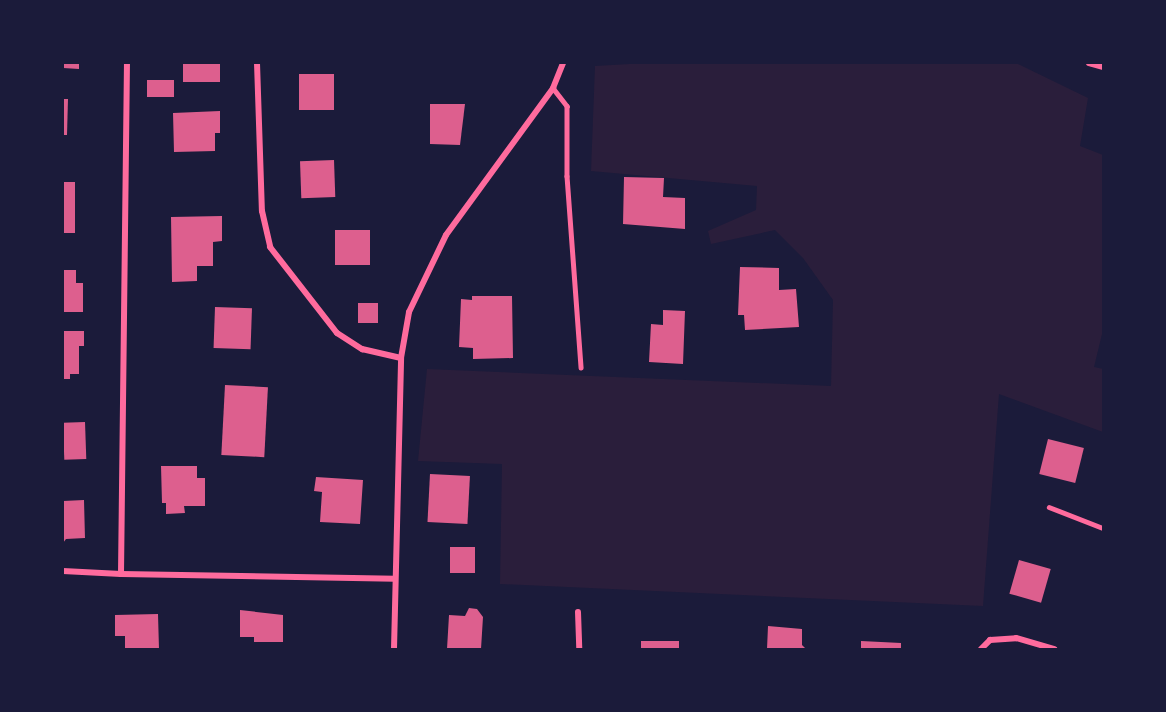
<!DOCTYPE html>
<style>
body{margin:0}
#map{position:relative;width:1166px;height:712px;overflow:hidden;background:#1b1b3a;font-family:"Roboto Condensed",sans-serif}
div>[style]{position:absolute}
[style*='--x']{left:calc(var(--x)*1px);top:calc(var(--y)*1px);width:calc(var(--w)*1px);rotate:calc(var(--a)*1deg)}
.green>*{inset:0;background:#2a1e3b}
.building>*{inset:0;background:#dd5f8e;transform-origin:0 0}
.service>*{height:4.5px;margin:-2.25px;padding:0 2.25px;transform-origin:2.25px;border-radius:2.25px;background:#ff6b9d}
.minor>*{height:6px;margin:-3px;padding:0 3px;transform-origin:3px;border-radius:3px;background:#ff6b9d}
span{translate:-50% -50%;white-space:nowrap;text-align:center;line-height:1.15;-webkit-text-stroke:4.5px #1b1b3a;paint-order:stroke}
.frame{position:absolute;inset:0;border:64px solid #1b1b3a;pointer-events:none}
</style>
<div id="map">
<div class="green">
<i style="clip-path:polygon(647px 63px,1016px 63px,1088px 98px,1080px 146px,1103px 155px,1103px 330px,1094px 367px,1103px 369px,1103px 432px,999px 394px,983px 606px,500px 584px,502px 464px,418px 461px,427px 369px,831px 386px,833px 300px,803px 258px,775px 230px,711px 244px,708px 231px,756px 210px,757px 186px,591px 171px,595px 66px)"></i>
</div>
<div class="building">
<i style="clip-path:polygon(63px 63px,79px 63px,79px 69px,63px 68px)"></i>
<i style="left:183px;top:63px;width:37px;height:19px"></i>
<i style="left:299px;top:74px;width:35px;height:36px"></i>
<i style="left:174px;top:80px;width:17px;height:27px;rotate:90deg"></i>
<i style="clip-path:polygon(63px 99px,68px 99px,67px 135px,63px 135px)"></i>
<i style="clip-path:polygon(430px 104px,465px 104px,460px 145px,430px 144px)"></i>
<i style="clip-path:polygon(220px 111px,220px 133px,215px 133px,215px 151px,174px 152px,173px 113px)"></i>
<i style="left:334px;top:160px;width:37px;height:34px;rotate:88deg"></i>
<i style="clip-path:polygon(624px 177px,664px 178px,663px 197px,685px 198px,685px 229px,623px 224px)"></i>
<i style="left:63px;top:182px;width:12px;height:51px"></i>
<i style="clip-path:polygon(222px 216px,222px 241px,213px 242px,213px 266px,197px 266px,197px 281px,172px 282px,171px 217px)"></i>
<i style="left:335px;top:230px;width:35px;height:35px"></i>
<i style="clip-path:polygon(740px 267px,779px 268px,779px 290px,796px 289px,799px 327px,745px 330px,744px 315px,738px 315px)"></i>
<i style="clip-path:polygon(63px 270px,76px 270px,76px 283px,83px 283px,83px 312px,63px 312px)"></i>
<i style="clip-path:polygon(472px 296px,512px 296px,513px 358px,473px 359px,473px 348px,459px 347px,461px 299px,472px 300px)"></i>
<i style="left:358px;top:303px;width:20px;height:20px"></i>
<i style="left:215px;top:307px;width:37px;height:41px;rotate:2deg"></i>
<i style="clip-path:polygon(663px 310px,685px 311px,683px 364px,649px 362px,651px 324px,663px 325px)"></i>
<i style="clip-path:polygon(63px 331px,84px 331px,84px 346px,79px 346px,79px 374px,70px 374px,70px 379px,63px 379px)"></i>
<i style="left:225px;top:385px;width:43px;height:70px;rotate:3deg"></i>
<i style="left:85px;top:422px;width:37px;height:22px;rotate:88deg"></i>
<i style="left:1048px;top:439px;width:37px;height:36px;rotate:14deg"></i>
<i style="clip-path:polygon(161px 466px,197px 466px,197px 478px,205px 478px,205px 506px,184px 506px,185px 513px,166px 514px,166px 503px,162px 503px)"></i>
<i style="left:430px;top:474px;width:40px;height:48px;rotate:3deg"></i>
<i style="clip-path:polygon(316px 477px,363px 480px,360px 524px,320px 522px,322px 492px,314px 491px)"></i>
<i style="clip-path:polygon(84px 500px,85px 538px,66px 539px,63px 543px,63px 501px)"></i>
<i style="left:450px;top:547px;width:25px;height:26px"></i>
<i style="left:1019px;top:560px;width:33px;height:35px;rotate:16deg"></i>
<i style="clip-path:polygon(469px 608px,477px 609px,483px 617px,481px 649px,447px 649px,449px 615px,465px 616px)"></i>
<i style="clip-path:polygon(240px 610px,283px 615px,283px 642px,254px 642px,254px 637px,240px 637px)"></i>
<i style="clip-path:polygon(158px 614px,159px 649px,125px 649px,125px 636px,115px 636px,115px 615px)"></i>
<i style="clip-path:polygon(768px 626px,802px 629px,802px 645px,806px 649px,767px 649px)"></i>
<i style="left:641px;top:641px;width:38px;height:8px"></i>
<i style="clip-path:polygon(861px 641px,901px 643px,901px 649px,861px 649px)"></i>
</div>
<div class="service">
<i style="--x:553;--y:88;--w:23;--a:52"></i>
<i style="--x:567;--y:106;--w:70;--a:90"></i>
<i style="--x:567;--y:176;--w:192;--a:85.8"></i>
<i style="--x:1049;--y:507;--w:58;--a:21.3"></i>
</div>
<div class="minor">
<i style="--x:257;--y:63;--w:148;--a:88.1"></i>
<i style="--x:262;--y:211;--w:37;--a:77"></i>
<i style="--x:270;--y:247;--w:109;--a:52.1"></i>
<i style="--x:337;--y:333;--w:30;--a:33"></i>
<i style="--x:362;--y:349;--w:40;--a:13"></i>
<i style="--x:1089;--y:63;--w:15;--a:16"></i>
<i style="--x:63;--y:571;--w:58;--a:3"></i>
<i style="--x:121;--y:574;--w:511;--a:-89.33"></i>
<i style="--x:121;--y:574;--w:274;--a:1"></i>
<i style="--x:578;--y:612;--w:37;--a:88"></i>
<i style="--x:394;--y:649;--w:291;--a:-88.6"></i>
<i style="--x:401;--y:358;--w:47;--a:-80.1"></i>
<i style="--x:409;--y:312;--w:85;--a:-64.3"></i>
<i style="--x:446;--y:235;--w:182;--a:-53.9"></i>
<i style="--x:553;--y:88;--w:27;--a:-68"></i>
<i style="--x:981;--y:649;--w:13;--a:-45"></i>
<i style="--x:990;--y:640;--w:26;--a:-4"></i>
<i style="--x:1016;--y:638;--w:40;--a:16"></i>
</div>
<div class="frame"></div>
</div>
